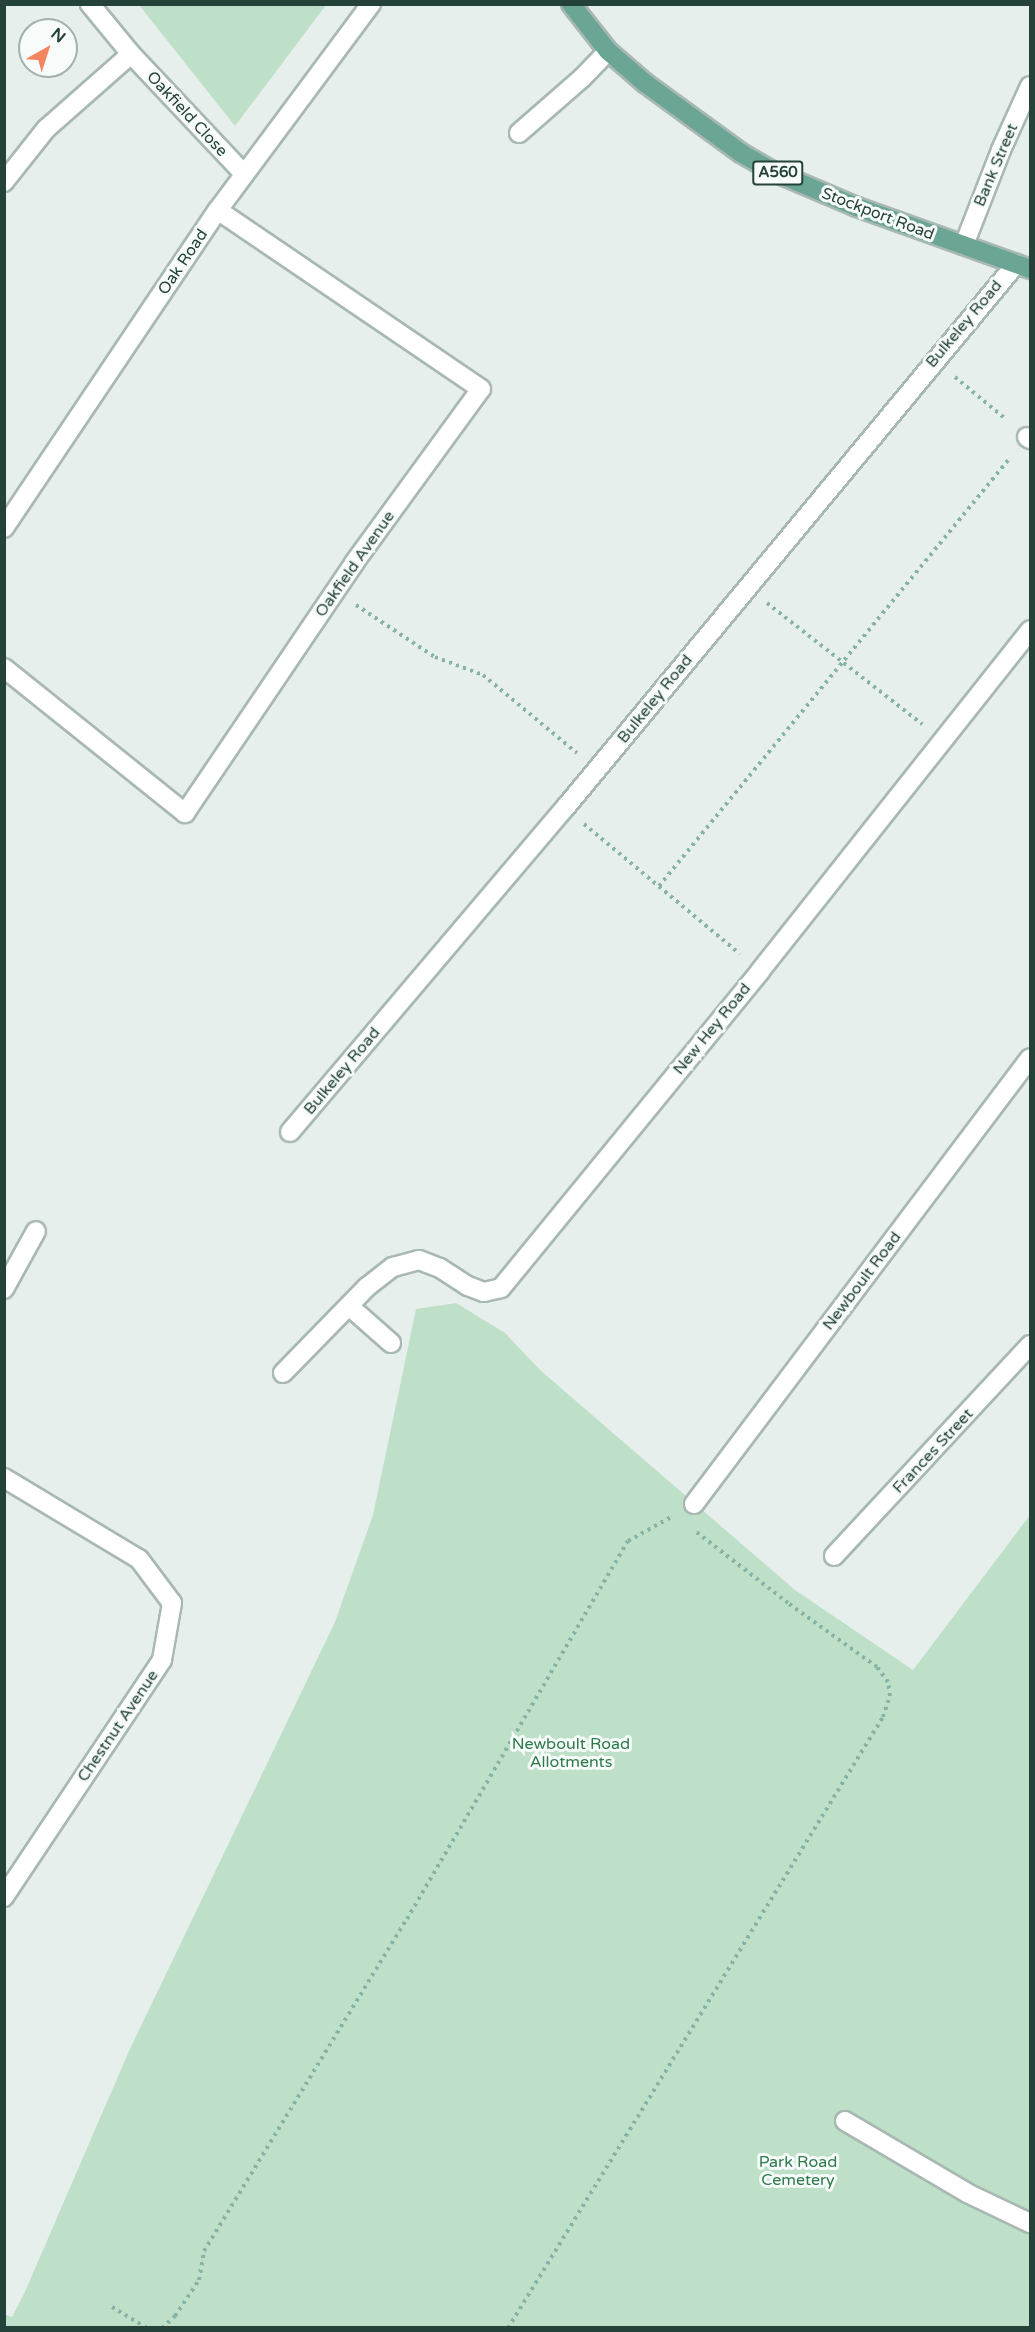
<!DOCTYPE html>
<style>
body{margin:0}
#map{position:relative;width:1035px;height:2332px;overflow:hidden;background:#e6efeb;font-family:"Varela Round",sans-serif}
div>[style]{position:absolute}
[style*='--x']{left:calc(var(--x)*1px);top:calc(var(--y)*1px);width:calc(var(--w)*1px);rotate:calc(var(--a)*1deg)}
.green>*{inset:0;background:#bfe0c8}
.path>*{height:4px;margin-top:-2px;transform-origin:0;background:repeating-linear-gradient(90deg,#86b3a5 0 3px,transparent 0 7.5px)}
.roads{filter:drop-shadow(2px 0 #a8b8b2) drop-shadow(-2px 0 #a8b8b2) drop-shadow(0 2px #a8b8b2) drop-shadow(0 -2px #a8b8b2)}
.minor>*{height:18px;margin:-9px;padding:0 9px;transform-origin:9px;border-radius:9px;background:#fff}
.major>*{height:18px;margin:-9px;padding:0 9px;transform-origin:9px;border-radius:9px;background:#6aa596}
span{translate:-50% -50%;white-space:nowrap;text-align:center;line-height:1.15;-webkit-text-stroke:6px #f7fbf9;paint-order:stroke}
.shield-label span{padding:2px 4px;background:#f7fbf9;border:2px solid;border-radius:4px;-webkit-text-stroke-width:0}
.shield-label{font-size:15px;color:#24423a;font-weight:700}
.street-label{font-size:16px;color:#24423a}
.park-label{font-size:16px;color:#2d7a4b}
.frame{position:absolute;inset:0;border:6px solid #24423a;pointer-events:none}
.north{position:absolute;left:18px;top:18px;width:60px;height:60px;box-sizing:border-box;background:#f7fbf9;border:2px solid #a3b1ad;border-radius:50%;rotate:39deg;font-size:16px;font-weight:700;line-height:24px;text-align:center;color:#24423a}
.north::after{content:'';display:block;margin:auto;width:21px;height:27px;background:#f4845f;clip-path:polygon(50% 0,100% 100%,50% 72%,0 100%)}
</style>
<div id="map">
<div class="green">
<i style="clip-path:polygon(139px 5px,326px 5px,235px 126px)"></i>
<i style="clip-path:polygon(456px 1303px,505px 1333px,540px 1370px,795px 1590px,913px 1670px,1030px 1515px,1030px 2327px,5px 2328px,4px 2314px,12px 2317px,24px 2294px,129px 2051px,335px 1622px,373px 1515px,416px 1309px)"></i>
</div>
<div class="path">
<i style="--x:955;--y:377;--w:67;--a:39.6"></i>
<i style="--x:767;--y:603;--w:197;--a:38"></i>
<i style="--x:356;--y:605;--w:95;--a:33.4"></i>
<i style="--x:435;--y:657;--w:51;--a:20.6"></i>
<i style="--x:483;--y:675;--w:122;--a:39.7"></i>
<i style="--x:584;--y:824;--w:203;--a:39.8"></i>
<i style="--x:659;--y:886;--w:554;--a:-50.65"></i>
<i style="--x:112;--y:2307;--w:41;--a:31"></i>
<i style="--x:162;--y:2328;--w:18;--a:-43"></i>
<i style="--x:175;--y:2316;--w:43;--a:-56.3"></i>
<i style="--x:199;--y:2280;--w:29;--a:-80"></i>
<i style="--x:204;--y:2251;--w:389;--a:-58.6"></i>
<i style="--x:407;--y:1919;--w:438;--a:-59.7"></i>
<i style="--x:628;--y:1541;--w:51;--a:-29.1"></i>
<i style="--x:508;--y:2328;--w:717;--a:-58.46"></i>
<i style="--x:883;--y:1717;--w:22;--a:-72"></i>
<i style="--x:890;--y:1696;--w:14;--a:-98"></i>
<i style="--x:888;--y:1682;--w:19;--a:-126"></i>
<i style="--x:877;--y:1667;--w:110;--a:-144.3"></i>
<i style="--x:788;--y:1603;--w:119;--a:-142.2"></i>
</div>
<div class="roads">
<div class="minor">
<i style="--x:131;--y:54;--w:165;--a:46.7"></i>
<i style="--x:519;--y:133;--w:84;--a:-41.1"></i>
<i style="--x:582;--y:78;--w:37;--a:-46"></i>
<i style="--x:4;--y:182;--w:68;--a:-51.6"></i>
<i style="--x:46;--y:129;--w:113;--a:-41.4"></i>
<i style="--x:131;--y:54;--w:65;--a:-129.4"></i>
<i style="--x:964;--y:245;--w:102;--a:-68.7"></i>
<i style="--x:1001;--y:150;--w:70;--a:-65.6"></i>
<i style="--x:1027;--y:437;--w:4;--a:34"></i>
<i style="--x:4;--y:528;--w:383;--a:-56.1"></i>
<i style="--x:218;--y:210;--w:257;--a:-53.4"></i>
<i style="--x:4;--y:668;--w:232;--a:38.7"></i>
<i style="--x:185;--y:813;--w:302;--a:-55.9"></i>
<i style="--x:354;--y:563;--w:215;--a:-53.9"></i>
<i style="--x:481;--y:389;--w:318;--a:-145.8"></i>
<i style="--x:290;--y:1132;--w:425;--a:-49.7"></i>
<i style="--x:565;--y:808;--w:707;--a:-50.34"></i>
<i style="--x:4;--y:1289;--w:66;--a:-61.1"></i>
<i style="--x:349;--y:1306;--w:56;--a:41.4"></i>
<i style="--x:283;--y:1373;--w:120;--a:-45.7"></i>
<i style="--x:367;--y:1287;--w:33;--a:-38"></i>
<i style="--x:393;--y:1267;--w:27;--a:-15"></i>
<i style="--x:419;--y:1260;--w:22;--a:21"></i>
<i style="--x:440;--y:1268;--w:33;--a:33"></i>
<i style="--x:468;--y:1286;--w:17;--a:21"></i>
<i style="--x:484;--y:1292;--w:17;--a:-13"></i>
<i style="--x:501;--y:1288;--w:409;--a:-50.7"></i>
<i style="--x:760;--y:971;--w:435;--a:-51.6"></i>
<i style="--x:4;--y:1478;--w:157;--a:31"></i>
<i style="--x:139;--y:1559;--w:55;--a:53.1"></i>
<i style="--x:172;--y:1603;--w:58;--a:100"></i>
<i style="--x:162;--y:1660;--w:285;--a:123.7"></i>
<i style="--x:694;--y:1504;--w:558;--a:-53.01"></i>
<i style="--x:834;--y:1556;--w:288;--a:-47.1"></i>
<i style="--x:845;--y:2121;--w:142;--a:30.5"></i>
<i style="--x:967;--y:2193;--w:70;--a:25.5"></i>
</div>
<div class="major">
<i style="--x:571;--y:4;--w:60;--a:51.8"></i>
<i style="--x:608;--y:51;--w:49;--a:40.9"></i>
<i style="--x:645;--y:83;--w:119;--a:36.1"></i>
<i style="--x:741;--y:153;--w:36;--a:30"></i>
<i style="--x:772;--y:171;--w:92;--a:23"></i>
<i style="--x:857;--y:207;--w:184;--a:19.7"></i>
</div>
</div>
<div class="shield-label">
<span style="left:778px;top:173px">A560</span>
</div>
<div class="street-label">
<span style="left:187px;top:114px;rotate:47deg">Oakfield Close</span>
<span style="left:996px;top:165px;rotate:-67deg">Bank Street</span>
<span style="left:878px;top:214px;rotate:21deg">Stockport Road</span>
<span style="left:183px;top:262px;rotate:-56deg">Oak Road</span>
<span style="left:964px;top:324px;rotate:-50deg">Bulkeley Road</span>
<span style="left:355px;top:564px;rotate:-55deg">Oakfield Avenue</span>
<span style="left:655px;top:699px;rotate:-51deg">Bulkeley Road</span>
<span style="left:712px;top:1029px;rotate:-51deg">New Hey Road</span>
<span style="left:342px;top:1071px;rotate:-50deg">Bulkeley Road</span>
<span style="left:862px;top:1281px;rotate:-53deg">Newboult Road</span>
<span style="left:933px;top:1451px;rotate:-47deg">Frances Street</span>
<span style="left:118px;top:1726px;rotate:-56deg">Chestnut Avenue</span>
</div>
<div class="park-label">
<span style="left:571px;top:1753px">Newboult Road<br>Allotments</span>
<span style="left:798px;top:2171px">Park Road<br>Cemetery</span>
</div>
<div class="frame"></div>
<div class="north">N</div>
</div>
